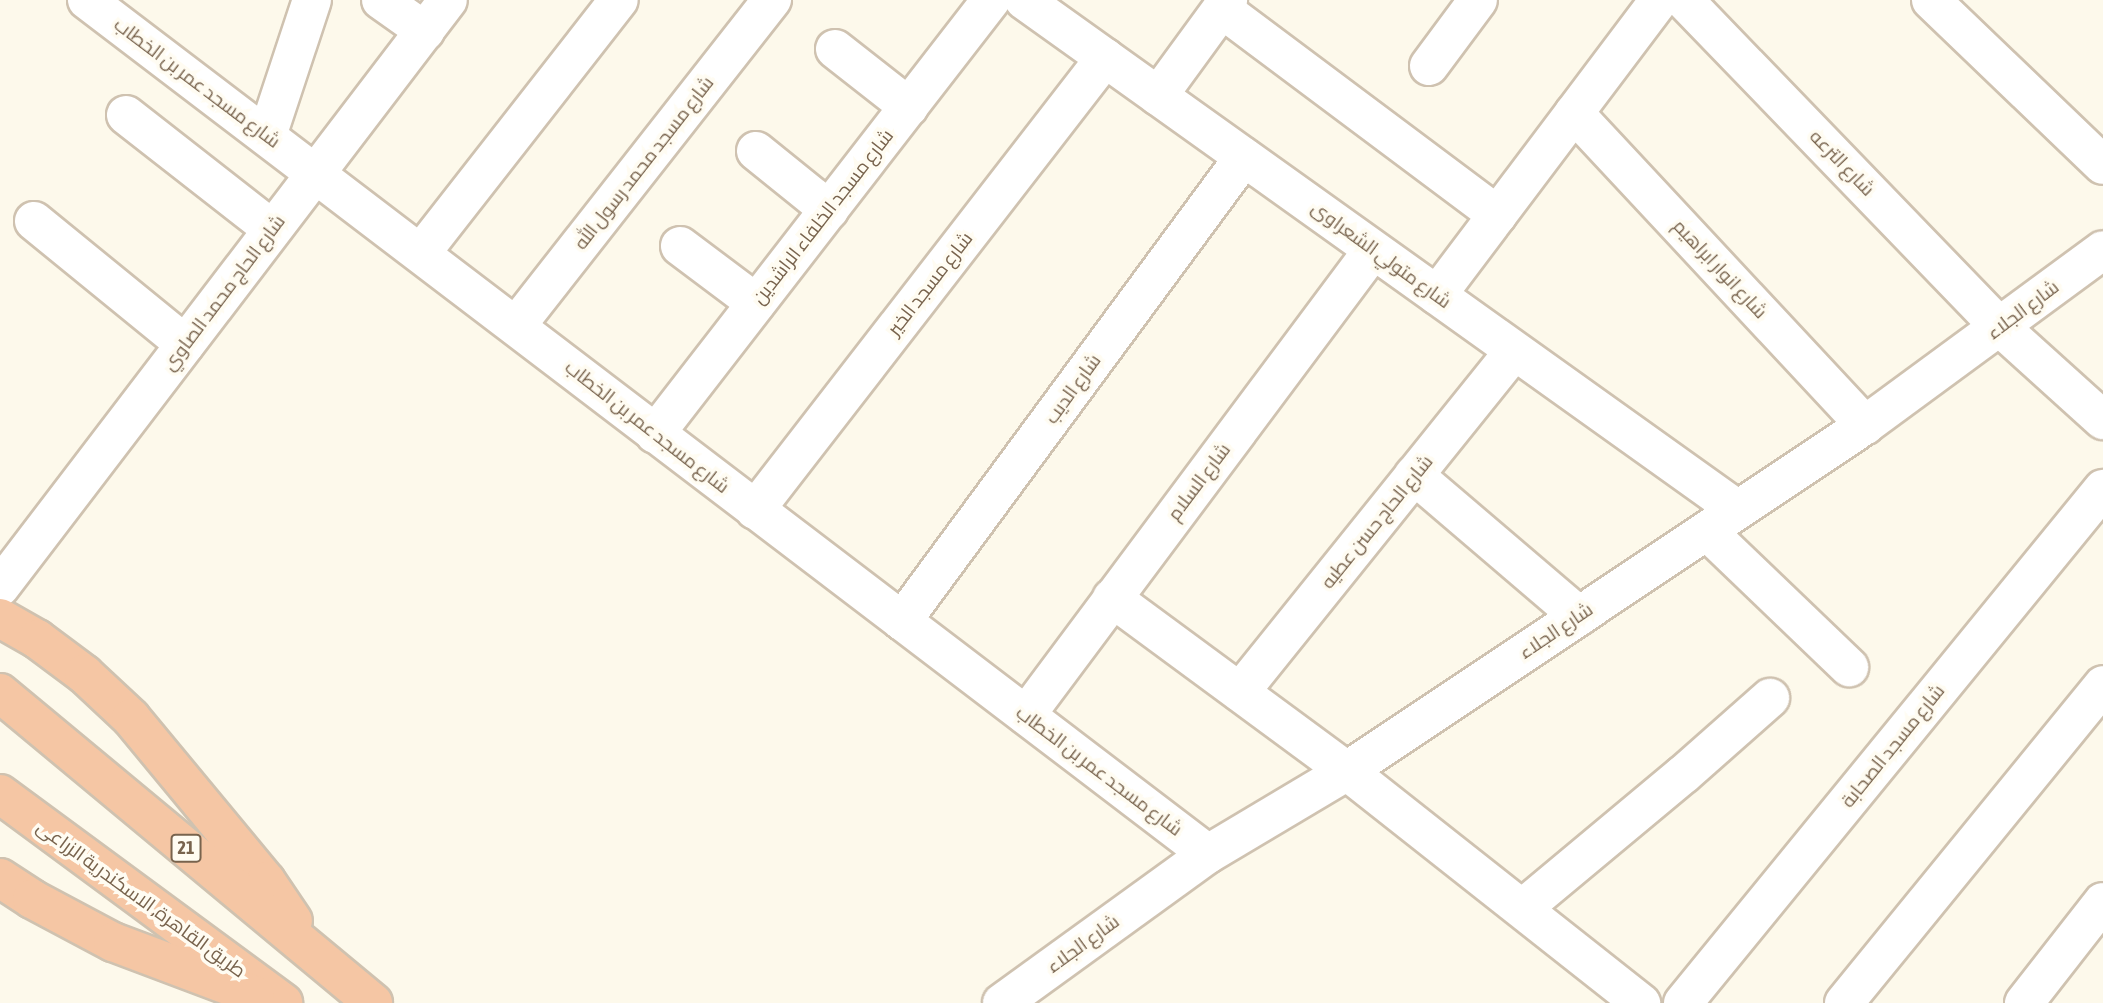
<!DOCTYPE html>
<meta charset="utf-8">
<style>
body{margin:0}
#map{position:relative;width:2103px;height:1003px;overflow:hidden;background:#fdf9eb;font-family:"Asap Condensed",Cairo,sans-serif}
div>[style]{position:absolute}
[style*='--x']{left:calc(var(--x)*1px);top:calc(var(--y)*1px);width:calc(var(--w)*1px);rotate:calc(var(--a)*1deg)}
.roads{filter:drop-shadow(2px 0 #cfc2b0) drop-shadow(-2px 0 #cfc2b0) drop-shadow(0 2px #cfc2b0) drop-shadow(0 -2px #cfc2b0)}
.minor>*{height:38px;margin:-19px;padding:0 19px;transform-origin:19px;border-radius:19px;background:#fff}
.highway>*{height:38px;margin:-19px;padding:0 19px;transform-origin:19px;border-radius:19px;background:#f5c6a4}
span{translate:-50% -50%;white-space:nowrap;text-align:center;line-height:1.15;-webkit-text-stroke:7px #fffcf2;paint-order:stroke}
.shield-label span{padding:2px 5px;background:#fffcf2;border:2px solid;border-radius:5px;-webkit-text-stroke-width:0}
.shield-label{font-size:18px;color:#78634d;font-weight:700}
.street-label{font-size:19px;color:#78634d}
</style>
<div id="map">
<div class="roads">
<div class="minor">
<i style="--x:87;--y:0;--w:1409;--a:37.3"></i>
<i style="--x:381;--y:0;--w:54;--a:35.2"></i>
<i style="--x:1024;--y:0;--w:877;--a:35.54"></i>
<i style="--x:1684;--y:0;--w:455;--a:46"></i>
<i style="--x:2000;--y:327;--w:139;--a:42.1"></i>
<i style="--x:1931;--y:0;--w:238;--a:43.8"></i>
<i style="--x:1222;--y:9;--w:344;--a:36.8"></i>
<i style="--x:835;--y:49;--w:94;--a:38.1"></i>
<i style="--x:1429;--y:66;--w:82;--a:-53.4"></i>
<i style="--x:1158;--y:96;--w:119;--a:-53.9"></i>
<i style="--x:1574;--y:113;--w:427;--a:47"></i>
<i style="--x:126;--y:115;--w:185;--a:38"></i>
<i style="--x:267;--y:136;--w:143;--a:-71.7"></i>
<i style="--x:756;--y:151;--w:94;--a:38.9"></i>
<i style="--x:34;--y:221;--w:195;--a:39.2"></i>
<i style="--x:680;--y:246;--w:95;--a:36.9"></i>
<i style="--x:421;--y:253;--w:321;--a:-52"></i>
<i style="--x:1437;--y:295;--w:369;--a:-53"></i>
<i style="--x:516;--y:326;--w:415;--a:-51.9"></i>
<i style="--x:655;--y:434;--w:549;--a:-52.25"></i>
<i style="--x:1414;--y:475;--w:217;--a:40.5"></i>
<i style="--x:755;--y:510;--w:572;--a:-52.25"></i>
<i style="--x:1707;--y:531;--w:197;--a:43.8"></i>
<i style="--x:0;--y:587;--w:738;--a:-52.65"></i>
<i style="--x:1112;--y:598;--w:292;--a:36.4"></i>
<i style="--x:1347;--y:771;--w:375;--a:38.3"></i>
<i style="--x:902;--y:621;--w:576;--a:-53.61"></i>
<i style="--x:1240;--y:692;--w:437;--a:-51.2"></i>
<i style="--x:1026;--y:715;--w:580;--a:-53.27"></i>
<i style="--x:1523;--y:908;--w:209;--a:-39.8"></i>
<i style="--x:1684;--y:774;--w:115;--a:-41.5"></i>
<i style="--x:1002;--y:1003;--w:254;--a:-35.9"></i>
<i style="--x:1208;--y:854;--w:162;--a:-30.8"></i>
<i style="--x:1347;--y:771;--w:623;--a:-33.74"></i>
<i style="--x:1865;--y:425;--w:295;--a:-36.3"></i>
<i style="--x:1683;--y:1003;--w:664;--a:-50.75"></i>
<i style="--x:1844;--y:1003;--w:410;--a:-50.8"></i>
<i style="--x:2024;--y:1003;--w:128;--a:-52"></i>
</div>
<div class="highway">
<i style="--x:0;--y:618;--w:43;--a:29.6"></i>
<i style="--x:37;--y:639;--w:59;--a:36.7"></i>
<i style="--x:84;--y:674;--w:64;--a:43.1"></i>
<i style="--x:131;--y:718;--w:212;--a:50.4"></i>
<i style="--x:266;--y:881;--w:48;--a:56"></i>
<i style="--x:0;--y:693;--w:485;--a:39.7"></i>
<i style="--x:0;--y:794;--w:352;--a:36.4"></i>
<i style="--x:0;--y:878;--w:38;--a:33"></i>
<i style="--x:32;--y:899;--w:92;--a:28"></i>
<i style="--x:113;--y:942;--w:151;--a:20.6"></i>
</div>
</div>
<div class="shield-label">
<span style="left:186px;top:848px">21</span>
</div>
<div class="street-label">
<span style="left:197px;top:83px;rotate:37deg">شارع مسجد عمر بن الخطاب</span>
<span style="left:644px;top:163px;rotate:-52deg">شارع مسجد محمد رسول الله</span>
<span style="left:1842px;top:163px;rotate:46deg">شارع الترعه</span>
<span style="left:823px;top:217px;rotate:-52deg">شارع مسجد الخلفاء الراشدين</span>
<span style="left:1381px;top:255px;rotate:36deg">شارع متولي الشعراوى</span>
<span style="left:1720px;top:269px;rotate:47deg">شارع انوار ابراهيم</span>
<span style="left:930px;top:284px;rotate:-52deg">شارع مسجد الخير</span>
<span style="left:224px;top:293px;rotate:-53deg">شارع الحاج محمد الصاوي</span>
<span style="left:2023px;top:310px;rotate:-37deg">شارع الجلاء</span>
<span style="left:1073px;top:389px;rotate:-54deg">شارع الديب</span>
<span style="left:647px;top:427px;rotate:38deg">شارع مسجد عمر بن الخطاب</span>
<span style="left:1199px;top:482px;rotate:-53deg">شارع السلام</span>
<span style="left:1377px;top:522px;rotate:-51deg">شارع الحاج حسن عطيه</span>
<span style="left:1556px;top:631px;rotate:-34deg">شارع الجلاء</span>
<span style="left:1893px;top:746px;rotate:-51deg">شارع مسجد الصحابة</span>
<span style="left:1099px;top:771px;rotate:37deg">شارع مسجد عمر بن الخطاب</span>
<span style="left:141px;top:899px;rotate:36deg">طريق القاهرة, الاسكندرية الزراعى</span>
<span style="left:1083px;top:944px;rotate:-36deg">شارع الجلاء</span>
</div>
</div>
